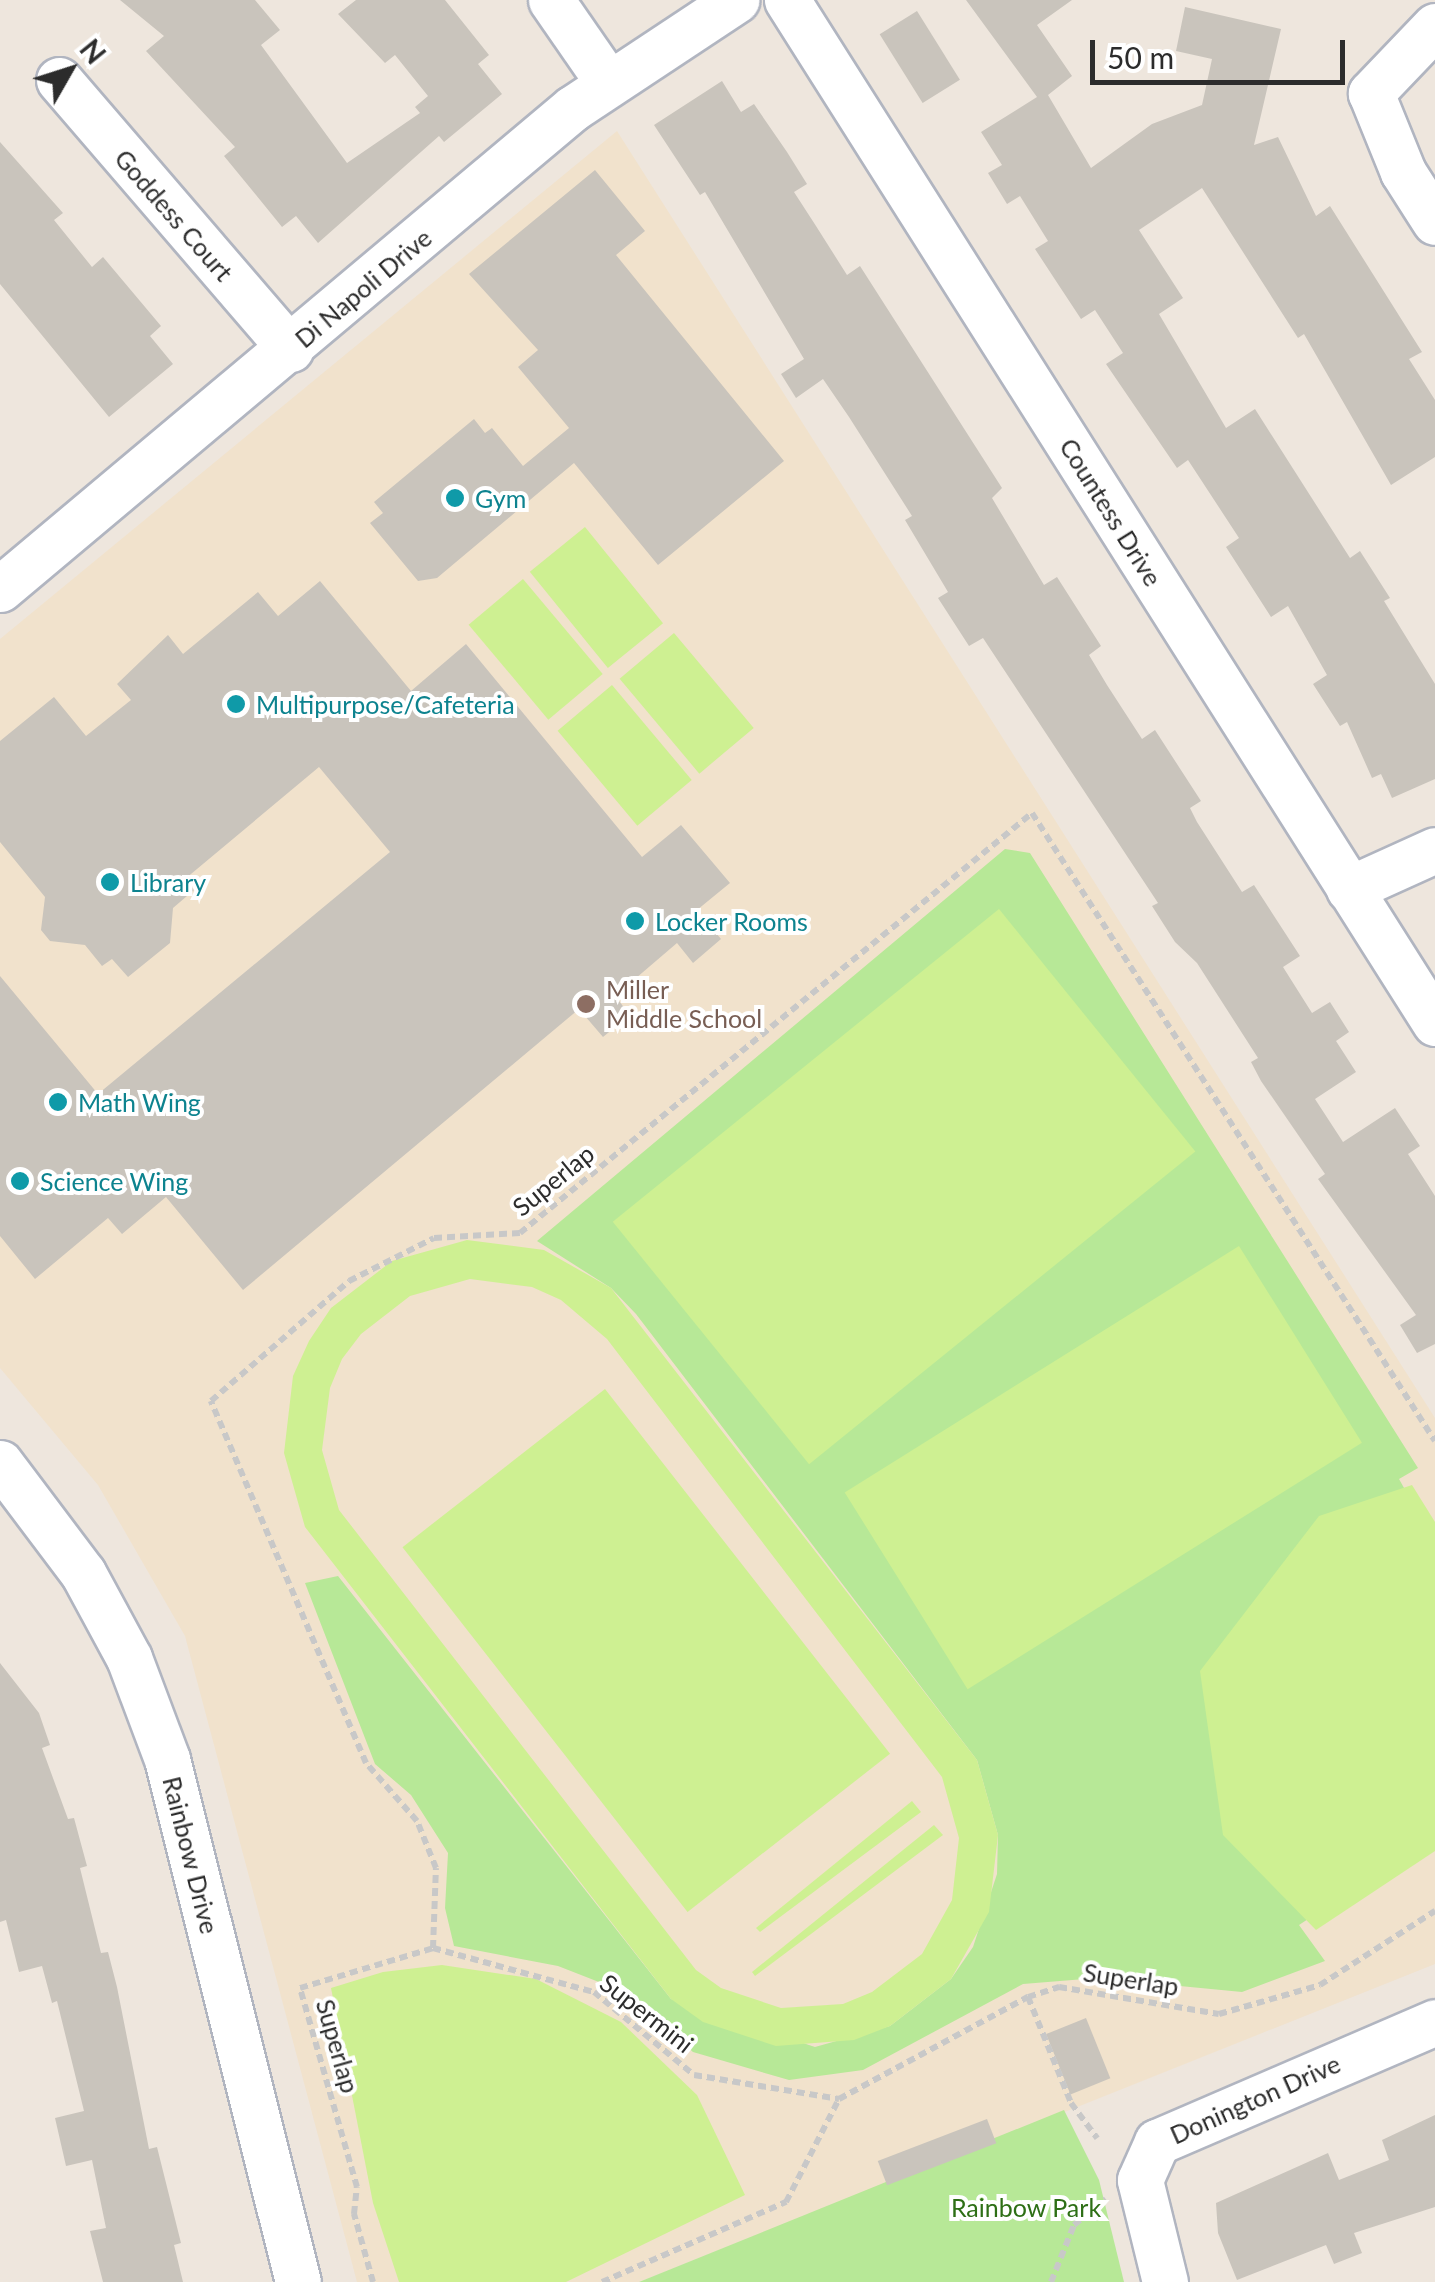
<!DOCTYPE html>
<style>
body{margin:0}
#map{position:relative;width:1435px;height:2282px;overflow:hidden;background:#eee6dd;font-family:Lato,sans-serif}
div>[style]{position:absolute}
[style*='--x']{left:calc(var(--x)*1px);top:calc(var(--y)*1px);width:calc(var(--w)*1px);rotate:calc(var(--a)*1deg)}
.education>*{inset:0;background:#f1e2cc}
.green>*{inset:0;background:#b7e897}
.pitch>*{inset:0;background:#cef092;transform-origin:0 0}
.building>*{inset:0;background:#c9c4bc;transform-origin:0 0}
.path>*{height:6px;margin-top:-3px;transform-origin:0;background:repeating-linear-gradient(90deg,#c8c8c8 0 8px,transparent 0 13px)}
.roads{filter:drop-shadow(2px 0 #b1b5c0) drop-shadow(-2px 0 #b1b5c0) drop-shadow(0 2px #b1b5c0) drop-shadow(0 -2px #b1b5c0)}
.minor>*{height:45px;margin:-22.5px;padding:0 22.5px;transform-origin:22.5px;border-radius:22.5px;background:#fff}
.dots>*{width:28px;height:28px;translate:-50% -50%;box-sizing:border-box;border:5px solid #fff;border-radius:50%}
span{translate:-50% -50%;white-space:nowrap;text-align:center;line-height:1.15;-webkit-text-stroke:8px #fff;paint-order:stroke}
.street-label{font-size:25px;color:#2c2c2c}
.culture-label{font-size:25px;color:#0d838f}
.left{translate:0 -50%;text-align:left}
.education-label{font-size:25px;color:#785e54}
.park-label{font-size:25px;color:#2e6f16}
.north{position:absolute;left:20px;top:20px;width:100px;height:100px;-webkit-text-stroke:8px #fff;paint-order:stroke;rotate:51deg;font-size:28px;font-weight:700;line-height:40px;text-align:center;color:#2c2c2c}
.north::after{content:'';display:block;margin:auto;width:35px;height:45px;background:#2c2c2c;clip-path:polygon(50% 0,100% 100%,50% 72%,0 100%)}
.scale{position:absolute;left:1090px;top:40px;width:255px;height:45px;box-sizing:border-box;border:5px solid #2c2c2c;border-top:0;padding-left:12px;font-size:30px;line-height:35px;white-space:nowrap;color:#2c2c2c;-webkit-text-stroke:8px #fff;paint-order:stroke}
</style>
<div id="map">
<div class="education">
<i style="clip-path:polygon(617px 131px,1435px 1418px,1435px 1964px,639px 2282px,357px 2282px,185px 1636px,98px 1485px,0 1368px,0 639px)"></i>
</div>
<div class="green">
<i style="clip-path:polygon(1005px 849px,1030px 853px,1418px 1468px,1399px 1479px,1435px 1543px,1382px 1870px,1299px 1925px,1325px 1961px,1242px 1992px,1097px 1978px,1023px 1984px,863px 2070px,789px 2080px,693px 2052px,627px 1993px,558px 1966px,454px 1946px,445px 1908px,448px 1853px,411px 1795px,375px 1764px,305px 1583px,338px 1576px,671px 1999px,815px 2047px,890px 2026px,951px 1979px,973px 1947px,997px 1874px,998px 1835px,977px 1760px,636px 1314px,611px 1288px,537px 1241px)"></i>
<i style="clip-path:polygon(1064px 2110px,1099px 2180px,1124px 2282px,639px 2282px)"></i>
</div>
<div class="pitch">
<i style="left:585px;top:527px;width:124px;height:71px;rotate:51deg"></i>
<i style="left:523px;top:579px;width:124px;height:71px;rotate:50deg"></i>
<i style="left:674px;top:633px;width:124px;height:71px;rotate:50deg"></i>
<i style="left:612px;top:685px;width:124px;height:71px;rotate:50deg"></i>
<i style="left:999px;top:909px;width:312px;height:497px;rotate:51deg"></i>
<i style="clip-path:polygon(evenodd,467px 1240px,544px 1250px,611px 1288px,977px 1760px,998px 1835px,989px 1912px,951px 1979px,890px 2026px,854px 2040px,776px 2046px,703px 2022px,671px 1999px,305px 1527px,284px 1453px,293px 1376px,309px 1341px,331px 1308px,392px 1261px,467px 1240px,470px 1279px,532px 1287px,561px 1300px,607px 1339px,942px 1777px,959px 1838px,952px 1900px,922px 1954px,872px 1992px,843px 2004px,781px 2008px,721px 1988px,696px 1970px,339px 1510px,322px 1450px,330px 1388px,342px 1359px,361px 1334px,410px 1296px,470px 1279px)"></i>
<i style="left:1239px;top:1246px;width:232px;height:465px;rotate:58deg"></i>
<i style="left:605px;top:1389px;width:463px;height:257px;rotate:52deg"></i>
<i style="clip-path:polygon(1412px 1485px,1435px 1522px,1435px 1851px,1316px 1930px,1223px 1835px,1200px 1671px,1319px 1516px)"></i>
<i style="clip-path:polygon(912px 1801px,921px 1812px,760px 1932px,756px 1928px)"></i>
<i style="clip-path:polygon(934px 1825px,943px 1835px,755px 1976px,752px 1972px)"></i>
<i style="clip-path:polygon(442px 1965px,536px 1979px,621px 2022px,697px 2095px,745px 2195px,566px 2282px,399px 2282px,373px 2203px,331px 1988px,383px 1972px)"></i>
</div>
<div class="building">
<i style="clip-path:polygon(120px 0,255px 0,280px 30px,261px 45px,347px 163px,420px 113px,415px 107px,428px 96px,395px 55px,385px 63px,338px 14px,356px 0,445px 0,489px 55px,478px 64px,502px 94px,444px 142px,439px 136px,318px 243px,296px 216px,282px 227px,247px 184px,224px 156px,235px 147px,146px 51px,164px 36px)"></i>
<i style="clip-path:polygon(966px 0,1072px 0,1037px 25px,1072px 76px,1048px 95px,1091px 168px,1152px 124px,1202px 105px,1212px 59px,1176px 51px,1185px 7px,1281px 29px,1254px 145px,1278px 137px,1316px 216px,1330px 206px,1422px 352px,1409px 359px,1435px 400px,1435px 457px,1391px 485px,1304px 334px,1298px 338px,1202px 188px,1139px 230px,1183px 298px,1159px 314px,1226px 428px,1255px 409px,1350px 558px,1360px 551px,1390px 598px,1384px 601px,1435px 684px,1435px 779px,1392px 798px,1381px 774px,1372px 778px,1347px 722px,1340px 726px,1313px 684px,1327px 675px,1288px 606px,1271px 617px,1226px 547px,1239px 538px,1188px 460px,1177px 468px,1106px 364px,1123px 353px,1095px 310px,1081px 319px,1054px 278px,1035px 249px,1048px 241px,1020px 196px,1007px 204px,988px 173px,1002px 165px,981px 132px,1037px 97px)"></i>
<i style="left:917px;top:11px;width:81px;height:44px;rotate:58deg"></i>
<i style="clip-path:polygon(722px 81px,741px 112px,754px 104px,787px 152px,807px 184px,794px 192px,816px 226px,847px 275px,860px 266px,1002px 488px,992px 498px,1044px 585px,1057px 577px,1101px 646px,1089px 655px,1107px 685px,1142px 739px,1155px 730px,1201px 801px,1190px 808px,1197px 822px,1242px 892px,1254px 885px,1300px 956px,1283px 967px,1312px 1013px,1330px 1002px,1349px 1032px,1336px 1041px,1356px 1072px,1315px 1099px,1343px 1142px,1395px 1108px,1420px 1146px,1408px 1154px,1435px 1196px,1435px 1344px,1417px 1353px,1400px 1325px,1416px 1315px,1318px 1179px,1325px 1174px,1261px 1081px,1251px 1062px,1258px 1058px,1197px 963px,1175px 942px,1152px 906px,1158px 903px,983px 638px,969px 646px,938px 598px,948px 592px,905px 520px,912px 516px,849px 417px,823px 379px,796px 398px,781px 374px,804px 359px,705px 192px,700px 195px,654px 125px)"></i>
<i style="clip-path:polygon(0 142px,63px 213px,54px 220px,92px 267px,103px 257px,161px 326px,150px 336px,173px 364px,109px 417px,0 284px)"></i>
<i style="clip-path:polygon(595px 170px,645px 231px,616px 255px,784px 461px,658px 565px,574px 463px,437px 578px,418px 581px,370px 523px,383px 513px,374px 502px,474px 419px,485px 433px,492px 428px,523px 466px,569px 428px,518px 367px,538px 350px,469px 274px)"></i>
<i style="clip-path:polygon(320px 581px,411px 691px,466px 644px,642px 857px,681px 825px,730px 883px,697px 910px,721px 939px,693px 963px,677px 943px,615px 996px,630px 1015px,603px 1037px,579px 1009px,243px 1290px,166px 1197px,122px 1234px,108px 1218px,35px 1279px,0 1236px,0 976px,98px 1094px,390px 852px,319px 767px,185px 879px,194px 890px,173px 908px,170px 943px,128px 977px,112px 959px,102px 966px,85px 945px,50px 941px,41px 930px,45px 897px,0 842px,0 741px,54px 697px,86px 736px,131px 700px,117px 684px,168px 635px,183px 654px,258px 592px,278px 616px)"></i>
<i style="clip-path:polygon(0 1663px,39px 1713px,50px 1745px,42px 1748px,68px 1819px,74px 1818px,87px 1866px,80px 1868px,101px 1953px,108px 1952px,117px 1987px,149px 2149px,157px 2147px,181px 2243px,174px 2245px,183px 2282px,103px 2282px,90px 2231px,106px 2228px,92px 2160px,66px 2166px,55px 2118px,84px 2111px,57px 2001px,52px 2003px,42px 1966px,19px 1972px,6px 1920px,0 1922px)"></i>
<i style="left:1086px;top:2018px;width:65px;height:43px;rotate:68deg"></i>
<i style="clip-path:polygon(1435px 2115px,1435px 2207px,1354px 2233px,1362px 2253px,1334px 2264px,1326px 2245px,1237px 2280px,1218px 2233px,1216px 2203px,1328px 2153px,1339px 2180px,1389px 2160px,1382px 2140px)"></i>
<i style="left:987px;top:2119px;width:26px;height:117px;rotate:69deg"></i>
</div>
<div class="path">
<i style="--x:433;--y:1948;--w:167;--a:15.3"></i>
<i style="--x:594;--y:1992;--w:130;--a:39.7"></i>
<i style="--x:694;--y:2075;--w:147;--a:9.4"></i>
<i style="--x:1028;--y:1997;--w:114;--a:67.9"></i>
<i style="--x:1071;--y:2103;--w:44;--a:53.4"></i>
<i style="--x:373;--y:2282;--w:71;--a:-105.6"></i>
<i style="--x:354;--y:2214;--w:27;--a:-84"></i>
<i style="--x:357;--y:2187;--w:207;--a:-106"></i>
<i style="--x:300;--y:1988;--w:139;--a:-16.7"></i>
<i style="--x:433;--y:1948;--w:80;--a:-87.9"></i>
<i style="--x:436;--y:1868;--w:51;--a:-112"></i>
<i style="--x:417;--y:1821;--w:77;--a:-131.3"></i>
<i style="--x:366;--y:1763;--w:394;--a:-113.2"></i>
<i style="--x:211;--y:1401;--w:183;--a:-41"></i>
<i style="--x:349;--y:1281;--w:95;--a:-26.8"></i>
<i style="--x:434;--y:1238;--w:86;--a:-3.3"></i>
<i style="--x:520;--y:1233;--w:662;--a:-39.36"></i>
<i style="--x:1032;--y:813;--w:746;--a:57.31"></i>
<i style="--x:602;--y:2282;--w:201;--a:-23.5"></i>
<i style="--x:786;--y:2202;--w:116;--a:-62.8"></i>
<i style="--x:839;--y:2099;--w:215;--a:-28.4"></i>
<i style="--x:1028;--y:1997;--w:33;--a:-18"></i>
<i style="--x:1059;--y:1987;--w:162;--a:9.6"></i>
<i style="--x:1219;--y:2014;--w:105;--a:-16"></i>
<i style="--x:1320;--y:1985;--w:137;--a:-32.8"></i>
<i style="--x:1051;--y:2282;--w:61;--a:-68"></i>
<i style="--x:1074;--y:2225;--w:41;--a:-39.1"></i>
</div>
<div class="roads">
<div class="minor">
<i style="--x:551;--y:0;--w:98;--a:55.3"></i>
<i style="--x:787;--y:0;--w:1211;--a:57.65"></i>
<i style="--x:1435;--y:26;--w:93;--a:133.7"></i>
<i style="--x:1371;--y:93;--w:85;--a:67.9"></i>
<i style="--x:1403;--y:172;--w:59;--a:57.4"></i>
<i style="--x:59;--y:80;--w:355;--a:49.3"></i>
<i style="--x:0;--y:589;--w:748;--a:-40.01"></i>
<i style="--x:573;--y:108;--w:196;--a:-33.5"></i>
<i style="--x:1349;--y:889;--w:94;--a:-24.4"></i>
<i style="--x:0;--y:1463;--w:138;--a:53"></i>
<i style="--x:83;--y:1573;--w:97;--a:61.6"></i>
<i style="--x:129;--y:1658;--w:108;--a:69.4"></i>
<i style="--x:167;--y:1759;--w:539;--a:75.94"></i>
<i style="--x:1165;--y:2282;--w:105;--a:-103.8"></i>
<i style="--x:1140;--y:2180;--w:42;--a:-65.9"></i>
<i style="--x:1157;--y:2142;--w:303;--a:-23.3"></i>
</div>
</div>
<div class="dots">
<i style="left:455px;top:498px;background:#0f9aa8"></i>
<i style="left:236px;top:704px;background:#0f9aa8"></i>
<i style="left:110px;top:882px;background:#0f9aa8"></i>
<i style="left:635px;top:921px;background:#0f9aa8"></i>
<i style="left:586px;top:1004px;background:#8d6e63"></i>
<i style="left:58px;top:1102px;background:#0f9aa8"></i>
<i style="left:20px;top:1181px;background:#0f9aa8"></i>
</div>
<div class="street-label">
<span style="left:174px;top:215px;rotate:49deg">Goddess Court</span>
<span style="left:363px;top:288px;rotate:-40deg">Di Napoli Drive</span>
<span style="left:1111px;top:512px;rotate:58deg">Countess Drive</span>
<span style="left:553px;top:1180px;rotate:-39deg">Superlap</span>
<span style="left:191px;top:1855px;rotate:76deg">Rainbow Drive</span>
<span style="left:1131px;top:1979px;rotate:9deg">Superlap</span>
<span style="left:647px;top:2013px;rotate:38deg">Supermini</span>
<span style="left:338px;top:2046px;rotate:74deg">Superlap</span>
<span style="left:1255px;top:2099px;rotate:-24deg">Donington Drive</span>
</div>
<div class="culture-label">
<span class="left" style="left:475px;top:498px">Gym</span>
<span class="left" style="left:256px;top:704px">Multipurpose/Cafeteria</span>
<span class="left" style="left:130px;top:882px">Library</span>
<span class="left" style="left:655px;top:921px">Locker Rooms</span>
<span class="left" style="left:78px;top:1102px">Math Wing</span>
<span class="left" style="left:40px;top:1181px">Science Wing</span>
</div>
<div class="education-label">
<span class="left" style="left:606px;top:1004px">Miller<br>Middle School</span>
</div>
<div class="park-label">
<span style="left:1026px;top:2207px">Rainbow Park</span>
</div>
<div class="north">N</div>
<div class="scale">50 m</div>
</div>
